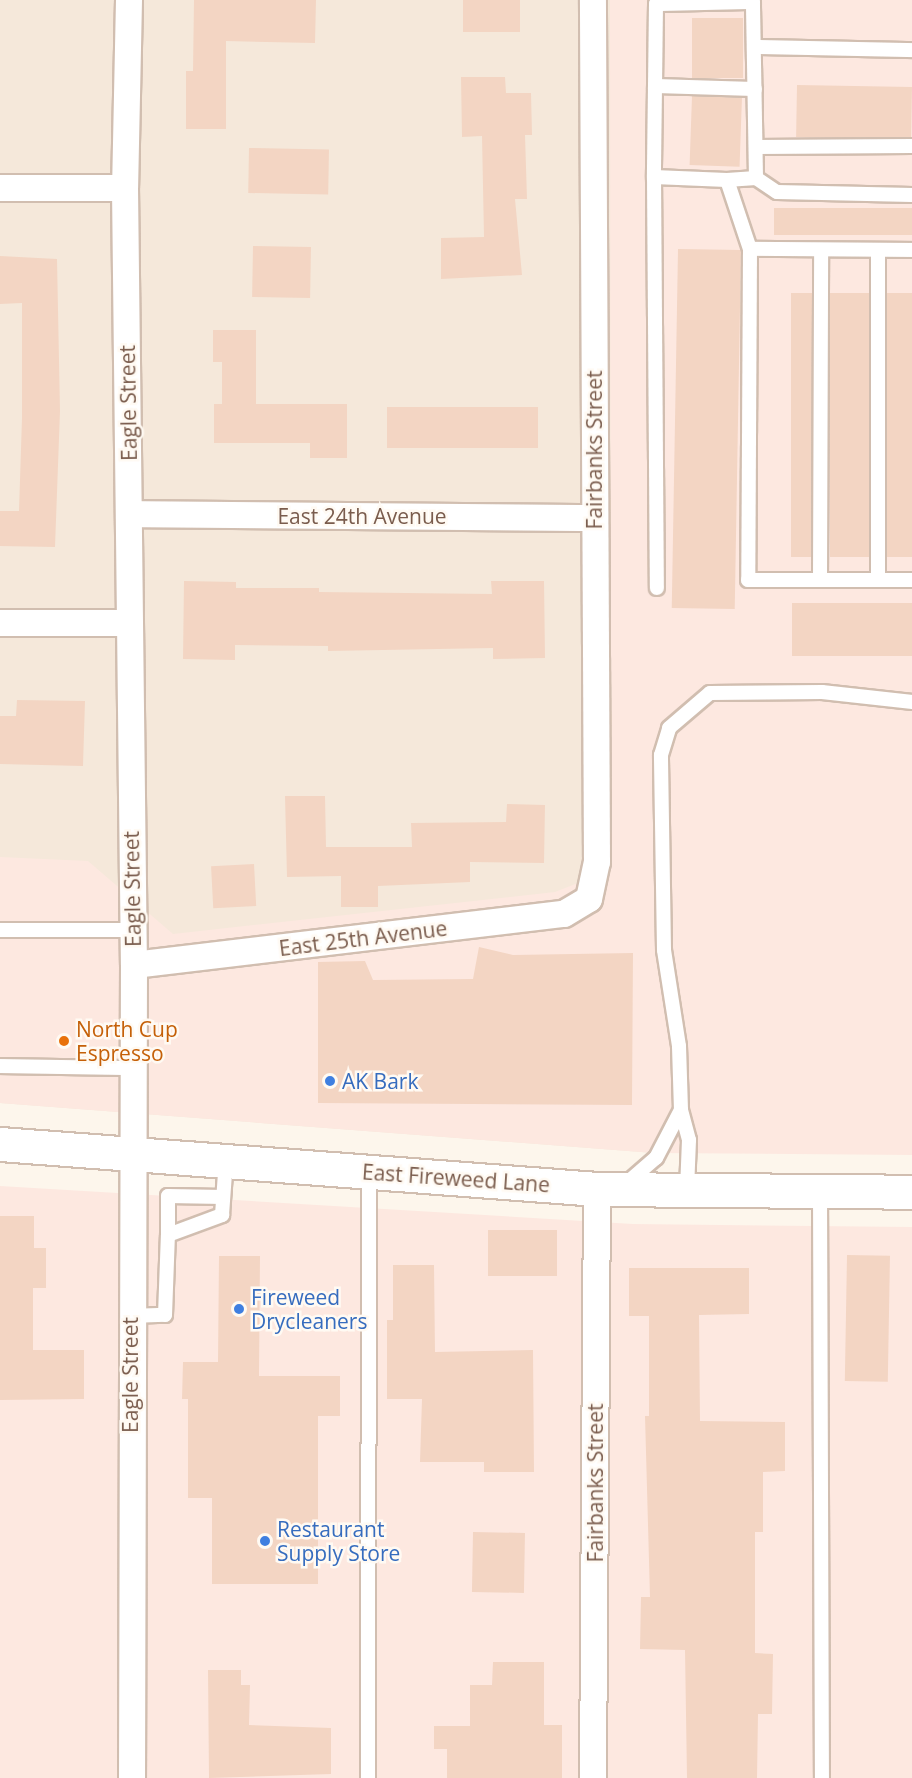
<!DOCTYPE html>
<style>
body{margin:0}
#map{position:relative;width:912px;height:1778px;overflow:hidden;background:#fdf6ec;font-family:"Open Sans",sans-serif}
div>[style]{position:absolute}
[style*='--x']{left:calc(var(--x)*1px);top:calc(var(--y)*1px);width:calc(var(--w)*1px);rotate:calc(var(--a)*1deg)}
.residential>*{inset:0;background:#f5e8da}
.commercial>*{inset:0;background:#fde8e0}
.building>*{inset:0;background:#f3d5c3;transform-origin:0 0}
.roads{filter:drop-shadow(2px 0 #d1beb0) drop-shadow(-2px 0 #d1beb0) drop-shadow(0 2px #d1beb0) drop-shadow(0 -2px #d1beb0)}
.service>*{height:14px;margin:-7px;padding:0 7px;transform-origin:7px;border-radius:7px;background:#fff}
.minor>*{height:26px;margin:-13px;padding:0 13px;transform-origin:13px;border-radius:13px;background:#fff}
.secondary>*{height:33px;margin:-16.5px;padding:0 16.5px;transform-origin:16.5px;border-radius:16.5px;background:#fff}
.dots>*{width:16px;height:16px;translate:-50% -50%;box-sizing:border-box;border:3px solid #fffaf3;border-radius:50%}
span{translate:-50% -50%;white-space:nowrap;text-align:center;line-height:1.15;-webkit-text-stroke:5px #fffaf3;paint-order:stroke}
.street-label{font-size:21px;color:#7a5c4d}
.food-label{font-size:21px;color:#c56008}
.left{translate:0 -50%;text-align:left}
.shop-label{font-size:21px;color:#366cbe}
</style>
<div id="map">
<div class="residential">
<i style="clip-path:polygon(0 0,912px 0,654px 1153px,0 1103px)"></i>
</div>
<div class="commercial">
<i style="clip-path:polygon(610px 0,912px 0,912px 1155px,654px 1153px,0 1103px,0 857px,88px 861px,173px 934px,555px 892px,611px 870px)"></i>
<i style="clip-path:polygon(0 1186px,633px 1224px,912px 1227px,912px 1778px,0 1778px)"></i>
</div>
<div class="building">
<i style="clip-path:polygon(194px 0,316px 0,315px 43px,226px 41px,226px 129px,186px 129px,186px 71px,193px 71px)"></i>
<i style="left:463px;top:0;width:57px;height:32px"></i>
<i style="left:692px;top:18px;width:51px;height:60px"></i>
<i style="clip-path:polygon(461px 77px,505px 77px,506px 93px,531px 93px,532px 135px,525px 135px,527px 199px,515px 199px,522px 275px,441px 279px,441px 238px,484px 237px,482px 136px,462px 137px)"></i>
<i style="left:797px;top:85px;width:115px;height:52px;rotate:1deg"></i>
<i style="left:692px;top:96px;width:50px;height:69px;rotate:2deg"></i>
<i style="left:249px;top:148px;width:80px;height:45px;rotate:1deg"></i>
<i style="left:774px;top:208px;width:138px;height:27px"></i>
<i style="left:253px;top:246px;width:58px;height:51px;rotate:1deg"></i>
<i style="left:678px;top:249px;width:63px;height:359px;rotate:1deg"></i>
<i style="clip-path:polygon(0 256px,57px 259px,60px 411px,55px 547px,0 546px,0 511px,19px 511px,22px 418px,22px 303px,0 304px)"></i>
<i style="left:791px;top:293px;width:21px;height:264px"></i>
<i style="left:830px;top:293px;width:39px;height:264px"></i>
<i style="left:887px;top:293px;width:25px;height:264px"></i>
<i style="clip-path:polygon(213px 330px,256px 330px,256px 404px,347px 404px,347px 458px,310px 458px,310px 443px,214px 443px,214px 404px,222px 404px,222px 362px,213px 362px)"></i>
<i style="left:387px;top:407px;width:151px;height:41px"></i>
<i style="clip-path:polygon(184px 581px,236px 582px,236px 588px,319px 588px,319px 592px,492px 594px,491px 581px,544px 581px,545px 658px,493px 659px,493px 648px,328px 651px,328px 646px,235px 645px,235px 660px,183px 659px)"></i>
<i style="left:792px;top:603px;width:120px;height:53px"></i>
<i style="clip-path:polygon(17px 700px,85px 701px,83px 766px,0 764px,0 716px,16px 716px)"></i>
<i style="clip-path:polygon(285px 796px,325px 796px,326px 847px,412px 847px,411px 823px,506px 822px,507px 804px,545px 805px,544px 863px,470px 862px,470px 882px,378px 886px,378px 907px,341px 907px,341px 876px,287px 877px)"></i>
<i style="left:254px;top:864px;width:42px;height:43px;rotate:87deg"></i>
<i style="clip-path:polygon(479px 947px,513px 955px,633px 953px,632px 1105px,318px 1103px,318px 962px,365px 961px,373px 980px,473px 979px)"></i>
<i style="clip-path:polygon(0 1216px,34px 1216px,34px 1248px,46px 1248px,46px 1288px,33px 1288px,33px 1350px,84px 1350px,84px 1399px,0 1400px)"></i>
<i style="left:488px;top:1230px;width:69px;height:46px"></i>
<i style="left:847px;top:1255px;width:43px;height:126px;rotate:1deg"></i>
<i style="clip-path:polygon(219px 1256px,260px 1256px,259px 1376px,340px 1376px,340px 1416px,318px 1416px,318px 1584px,212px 1584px,212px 1498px,188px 1498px,188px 1399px,182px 1399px,183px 1362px,218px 1362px)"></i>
<i style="clip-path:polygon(393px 1265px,434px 1265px,435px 1352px,533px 1350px,534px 1472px,484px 1472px,484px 1462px,420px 1462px,422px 1399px,387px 1399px,387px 1320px,393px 1320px)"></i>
<i style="clip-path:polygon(629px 1268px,749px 1268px,749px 1314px,699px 1315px,700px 1421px,785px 1422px,785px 1471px,763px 1472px,763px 1532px,755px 1532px,755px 1653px,773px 1654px,772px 1714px,758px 1714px,757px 1778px,687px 1778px,685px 1650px,640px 1649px,641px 1597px,650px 1597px,645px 1416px,649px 1416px,649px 1316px,629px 1316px)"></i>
<i style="left:473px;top:1532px;width:52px;height:60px;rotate:1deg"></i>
<i style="clip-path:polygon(493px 1662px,544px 1662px,544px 1725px,562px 1725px,562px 1778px,447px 1778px,447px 1749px,434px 1749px,434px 1726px,470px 1726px,470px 1685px,492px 1685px)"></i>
<i style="clip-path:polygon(208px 1670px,241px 1670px,241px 1685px,250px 1685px,249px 1725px,331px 1728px,331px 1774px,209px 1778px)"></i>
</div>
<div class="roads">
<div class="service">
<i style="--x:754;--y:47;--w:158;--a:1.1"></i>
<i style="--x:655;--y:86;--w:100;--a:1.7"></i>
<i style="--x:756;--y:147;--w:156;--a:-0.4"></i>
<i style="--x:654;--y:177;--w:411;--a:89.6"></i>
<i style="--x:756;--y:178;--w:25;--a:34"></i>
<i style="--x:777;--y:192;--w:135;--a:1.3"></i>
<i style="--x:727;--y:180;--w:29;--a:-4"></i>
<i style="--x:756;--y:178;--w:176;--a:-91"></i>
<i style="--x:753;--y:2;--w:97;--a:178.8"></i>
<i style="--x:656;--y:4;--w:173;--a:90.7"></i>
<i style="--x:654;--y:177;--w:73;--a:2.4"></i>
<i style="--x:727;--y:180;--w:73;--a:71.6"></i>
<i style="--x:878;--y:250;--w:330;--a:90"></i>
<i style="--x:912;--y:250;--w:162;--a:-179.6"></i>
<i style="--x:750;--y:249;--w:331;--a:90.3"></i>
<i style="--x:748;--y:580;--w:164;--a:0"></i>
<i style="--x:820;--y:580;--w:330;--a:-89.8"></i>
<i style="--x:0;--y:930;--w:133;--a:0"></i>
<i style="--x:0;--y:1066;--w:133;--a:0.9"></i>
<i style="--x:681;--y:1110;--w:64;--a:-91.8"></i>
<i style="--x:679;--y:1046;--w:97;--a:-98.9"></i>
<i style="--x:664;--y:950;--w:195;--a:-90.9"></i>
<i style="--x:661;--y:755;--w:28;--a:-73"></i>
<i style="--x:669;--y:728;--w:54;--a:-40.5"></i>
<i style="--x:710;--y:693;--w:112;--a:-0.5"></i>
<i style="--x:822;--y:692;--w:91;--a:6.3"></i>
<i style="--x:628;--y:1182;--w:37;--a:-41"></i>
<i style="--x:656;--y:1158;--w:54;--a:-62.5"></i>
<i style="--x:681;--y:1110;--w:31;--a:75"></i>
<i style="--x:689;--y:1140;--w:50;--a:92.3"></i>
<i style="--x:820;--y:1190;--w:588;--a:89.81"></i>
<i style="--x:168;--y:1235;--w:39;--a:-90"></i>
<i style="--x:168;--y:1196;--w:55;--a:1"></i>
<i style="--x:130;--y:1316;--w:35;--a:-2"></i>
<i style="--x:165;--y:1315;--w:80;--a:-87.9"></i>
<i style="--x:168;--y:1235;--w:58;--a:-20.3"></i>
<i style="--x:222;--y:1215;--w:56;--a:-85.9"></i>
<i style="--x:368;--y:1778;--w:606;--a:-89.91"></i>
</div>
<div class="minor">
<i style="--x:129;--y:0;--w:188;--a:91.2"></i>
<i style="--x:125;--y:188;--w:777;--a:89.34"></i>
<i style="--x:134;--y:965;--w:813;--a:90.14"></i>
<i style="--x:0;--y:188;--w:125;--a:0"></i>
<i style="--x:129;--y:514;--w:466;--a:0.5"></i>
<i style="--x:0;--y:623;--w:128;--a:0"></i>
<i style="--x:134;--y:965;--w:433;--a:-6.8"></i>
<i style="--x:564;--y:914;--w:29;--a:-31"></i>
<i style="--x:589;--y:899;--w:38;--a:-78"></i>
<i style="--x:597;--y:862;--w:862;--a:-90.27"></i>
<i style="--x:593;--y:1778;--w:589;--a:-89.61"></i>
</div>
<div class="secondary">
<i style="--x:0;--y:1144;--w:599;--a:4.31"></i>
<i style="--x:597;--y:1189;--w:315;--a:0.5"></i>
</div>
</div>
<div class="dots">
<i style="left:64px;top:1041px;background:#e8710a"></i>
<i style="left:330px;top:1081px;background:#3f7fe0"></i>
<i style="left:239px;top:1309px;background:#3f7fe0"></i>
<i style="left:265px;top:1541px;background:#3f7fe0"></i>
</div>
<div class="street-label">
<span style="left:128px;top:403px;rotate:-91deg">Eagle Street</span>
<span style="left:594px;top:450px;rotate:-90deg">Fairbanks Street</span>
<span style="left:362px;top:516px">East 24th Avenue</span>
<span style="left:132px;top:889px;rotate:-91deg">Eagle Street</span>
<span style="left:363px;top:938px;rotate:-7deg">East 25th Avenue</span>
<span style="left:456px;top:1178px;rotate:4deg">East Fireweed Lane</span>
<span style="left:130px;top:1375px;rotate:-90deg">Eagle Street</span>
<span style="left:595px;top:1483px;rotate:-90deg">Fairbanks Street</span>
</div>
<div class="food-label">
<span class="left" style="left:76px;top:1041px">North Cup<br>Espresso</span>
</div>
<div class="shop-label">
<span class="left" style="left:342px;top:1081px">AK Bark</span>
<span class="left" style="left:251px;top:1309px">Fireweed<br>Drycleaners</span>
<span class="left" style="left:277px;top:1541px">Restaurant<br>Supply Store</span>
</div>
</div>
